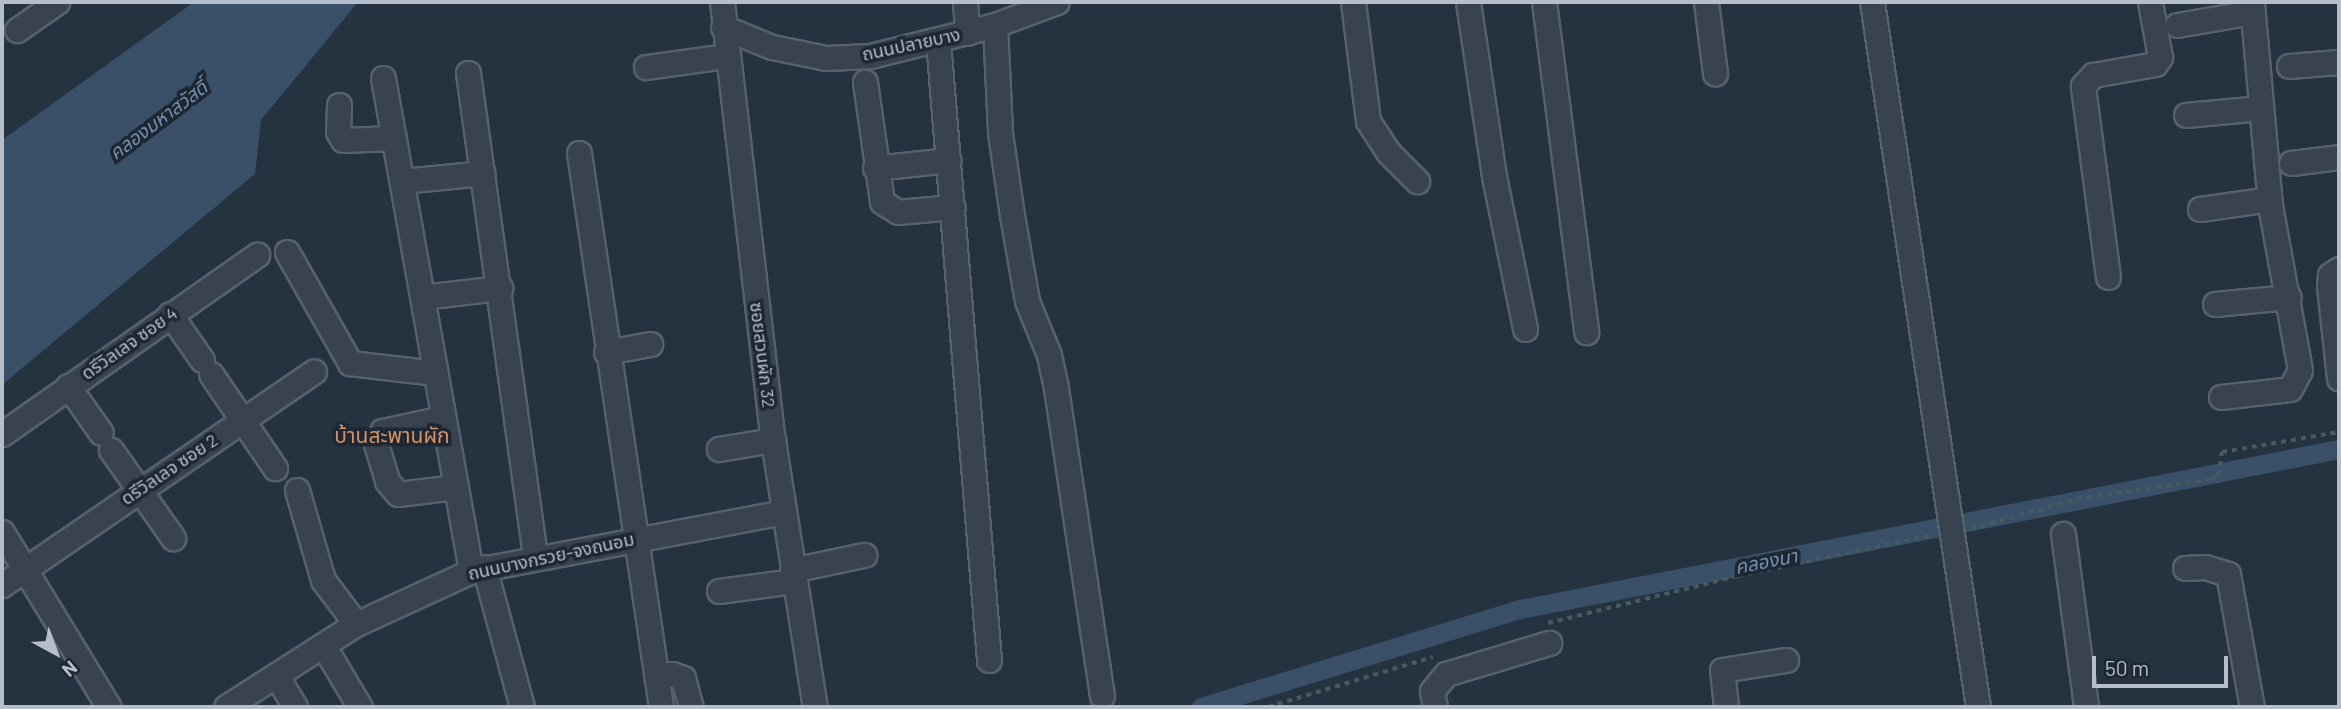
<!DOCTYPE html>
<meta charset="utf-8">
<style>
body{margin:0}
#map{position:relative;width:2341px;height:709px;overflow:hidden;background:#253240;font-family:Barlow,"Noto Sans Thai",sans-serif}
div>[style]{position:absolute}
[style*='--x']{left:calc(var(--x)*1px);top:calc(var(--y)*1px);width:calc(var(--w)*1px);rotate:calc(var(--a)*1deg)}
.water>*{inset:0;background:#3a5069}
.canal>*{height:19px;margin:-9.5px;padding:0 9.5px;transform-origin:9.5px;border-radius:9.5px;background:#3a5069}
.path>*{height:3.5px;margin-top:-1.75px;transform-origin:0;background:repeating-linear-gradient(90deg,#455c5e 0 5px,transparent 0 10px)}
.roads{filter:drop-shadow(2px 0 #57616d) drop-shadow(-2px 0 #57616d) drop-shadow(0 2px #57616d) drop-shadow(0 -2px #57616d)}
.minor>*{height:23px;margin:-11.5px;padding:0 11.5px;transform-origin:11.5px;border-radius:11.5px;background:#394350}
span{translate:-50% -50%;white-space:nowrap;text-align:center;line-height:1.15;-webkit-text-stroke:7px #1e2835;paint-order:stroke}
.street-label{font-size:18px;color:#b5beca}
.water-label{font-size:19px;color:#7590ad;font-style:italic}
.quarter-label{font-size:21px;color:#d69064}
.frame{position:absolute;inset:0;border:4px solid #b5beca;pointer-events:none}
.north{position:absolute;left:21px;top:618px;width:70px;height:70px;-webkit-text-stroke:5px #1e2835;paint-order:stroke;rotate:139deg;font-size:19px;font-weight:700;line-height:28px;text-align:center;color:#b5beca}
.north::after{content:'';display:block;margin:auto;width:24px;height:32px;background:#b5beca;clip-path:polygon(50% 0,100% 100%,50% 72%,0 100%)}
.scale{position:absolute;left:2092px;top:656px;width:136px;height:32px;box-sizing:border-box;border:4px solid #b5beca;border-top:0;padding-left:9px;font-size:21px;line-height:24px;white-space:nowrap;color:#b5beca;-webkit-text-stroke:5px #1e2835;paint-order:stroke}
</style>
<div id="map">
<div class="water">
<i style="clip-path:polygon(194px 2px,358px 2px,261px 120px,255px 174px,2px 385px,2px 140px)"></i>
</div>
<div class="canal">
<i style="--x:1201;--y:707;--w:334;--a:-17.1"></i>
<i style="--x:1520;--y:609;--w:834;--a:-11.05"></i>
</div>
<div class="path">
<i style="--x:1971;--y:529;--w:110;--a:-15.8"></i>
<i style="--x:2077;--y:499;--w:136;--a:-8.4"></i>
<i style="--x:2212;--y:479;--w:7;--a:-27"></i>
<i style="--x:2218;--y:476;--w:24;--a:-81"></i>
<i style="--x:2222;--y:452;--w:119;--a:-9.7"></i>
<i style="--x:1548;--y:623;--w:196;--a:-13.9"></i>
<i style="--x:1738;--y:576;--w:198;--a:-11.9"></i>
<i style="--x:1268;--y:707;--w:172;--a:-16.9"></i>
</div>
<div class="roads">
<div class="minor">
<i style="--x:722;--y:2;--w:441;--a:83.4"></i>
<i style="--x:773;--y:440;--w:270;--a:81.1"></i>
<i style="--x:965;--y:2;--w:31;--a:86"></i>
<i style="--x:1353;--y:2;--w:120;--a:82.8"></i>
<i style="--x:1368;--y:121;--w:38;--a:57"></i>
<i style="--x:1389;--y:153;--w:40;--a:45"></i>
<i style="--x:1468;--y:2;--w:176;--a:81.5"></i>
<i style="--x:1494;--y:176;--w:156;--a:78.5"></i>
<i style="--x:1544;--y:2;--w:333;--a:82.7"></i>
<i style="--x:1706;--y:2;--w:72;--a:82.8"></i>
<i style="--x:1872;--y:2;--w:713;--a:81.45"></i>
<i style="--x:995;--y:25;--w:108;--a:87.3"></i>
<i style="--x:1000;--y:133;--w:83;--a:81.7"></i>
<i style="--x:1012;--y:215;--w:87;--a:80.1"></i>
<i style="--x:1027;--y:301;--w:58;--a:67.8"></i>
<i style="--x:1049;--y:355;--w:34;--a:78"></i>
<i style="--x:1056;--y:388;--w:311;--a:81.5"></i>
<i style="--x:2177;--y:25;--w:77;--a:-9.7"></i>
<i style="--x:723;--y:27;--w:53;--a:22.2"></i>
<i style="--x:772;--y:47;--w:55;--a:11.5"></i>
<i style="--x:826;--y:58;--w:44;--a:-2.6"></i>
<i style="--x:870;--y:56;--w:129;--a:-13.9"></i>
<i style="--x:995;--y:25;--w:66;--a:-20.4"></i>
<i style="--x:17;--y:30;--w:49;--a:-35"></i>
<i style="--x:938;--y:41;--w:621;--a:85.29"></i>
<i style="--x:2289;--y:66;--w:50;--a:-4.6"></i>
<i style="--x:646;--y:67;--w:81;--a:-7.8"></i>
<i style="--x:468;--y:73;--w:489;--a:82.1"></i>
<i style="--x:383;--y:78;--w:501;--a:79.88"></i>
<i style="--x:865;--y:82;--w:121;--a:81.9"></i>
<i style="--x:882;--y:202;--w:19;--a:32"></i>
<i style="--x:898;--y:212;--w:55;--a:-5.2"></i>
<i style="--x:339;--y:105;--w:27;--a:92"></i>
<i style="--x:338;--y:132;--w:9;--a:58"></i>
<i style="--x:343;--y:140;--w:51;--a:-2.2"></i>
<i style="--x:2186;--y:115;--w:75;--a:-5.3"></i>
<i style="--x:579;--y:153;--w:560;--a:81.58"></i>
<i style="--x:2291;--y:163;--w:48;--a:-7.1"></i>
<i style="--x:875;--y:168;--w:74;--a:-6.2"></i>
<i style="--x:402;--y:181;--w:81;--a:-5.6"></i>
<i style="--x:2200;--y:209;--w:70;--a:-8.2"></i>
<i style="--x:287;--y:252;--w:128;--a:60.4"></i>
<i style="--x:350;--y:363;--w:86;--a:6.7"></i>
<i style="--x:2339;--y:269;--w:11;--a:146"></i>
<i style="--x:2330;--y:275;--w:11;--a:95"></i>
<i style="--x:2329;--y:286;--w:93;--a:83.8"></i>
<i style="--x:2108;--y:277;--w:193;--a:-97.5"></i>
<i style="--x:2083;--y:86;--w:15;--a:-48"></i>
<i style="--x:2093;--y:75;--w:63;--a:-10.1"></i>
<i style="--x:2155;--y:64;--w:9;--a:-54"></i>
<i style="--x:2160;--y:57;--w:56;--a:-100.3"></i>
<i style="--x:422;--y:297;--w:79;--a:-6.6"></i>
<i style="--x:2215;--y:304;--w:74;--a:-5.4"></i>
<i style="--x:170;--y:314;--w:56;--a:55.2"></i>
<i style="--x:606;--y:352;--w:45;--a:-10.3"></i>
<i style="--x:211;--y:374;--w:114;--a:55.8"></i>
<i style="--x:68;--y:386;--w:57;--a:54.9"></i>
<i style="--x:2221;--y:397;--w:69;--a:-6.6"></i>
<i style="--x:2290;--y:389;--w:21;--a:-62"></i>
<i style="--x:2300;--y:370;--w:168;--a:-100.3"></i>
<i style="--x:2270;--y:205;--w:204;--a:-95.1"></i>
<i style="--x:443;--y:418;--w:62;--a:168"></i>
<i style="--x:382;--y:431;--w:14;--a:115"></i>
<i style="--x:376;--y:444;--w:39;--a:73"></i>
<i style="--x:387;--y:481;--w:17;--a:50"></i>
<i style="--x:398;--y:494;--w:58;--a:-6.9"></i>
<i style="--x:2;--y:434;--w:312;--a:-35.1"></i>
<i style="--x:719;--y:449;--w:55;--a:-9.5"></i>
<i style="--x:111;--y:450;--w:108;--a:54.8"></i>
<i style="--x:297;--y:490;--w:94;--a:73.9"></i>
<i style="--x:323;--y:580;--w:55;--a:53.1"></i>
<i style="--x:2;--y:532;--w:205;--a:58.6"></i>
<i style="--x:2063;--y:534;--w:175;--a:82.4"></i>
<i style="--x:484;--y:567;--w:145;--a:74.8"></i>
<i style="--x:2185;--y:568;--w:20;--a:-3"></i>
<i style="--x:2205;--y:567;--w:24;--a:17"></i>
<i style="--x:2228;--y:574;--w:135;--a:79.8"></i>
<i style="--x:792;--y:570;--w:74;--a:-11.8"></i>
<i style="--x:2;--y:585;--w:378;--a:-34.4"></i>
<i style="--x:719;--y:591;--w:76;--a:-7.6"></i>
<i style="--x:323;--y:645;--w:72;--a:59.2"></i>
<i style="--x:276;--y:675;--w:37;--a:59"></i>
<i style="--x:656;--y:676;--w:16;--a:-7"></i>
<i style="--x:672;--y:674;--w:12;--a:20"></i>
<i style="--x:683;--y:678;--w:30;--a:75"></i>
<i style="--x:226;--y:707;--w:154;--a:-32.6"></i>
<i style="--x:356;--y:624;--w:127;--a:-24.7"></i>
<i style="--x:471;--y:571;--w:318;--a:-10.7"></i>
<i style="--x:1435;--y:707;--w:16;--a:-101"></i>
<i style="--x:1432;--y:691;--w:22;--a:-51"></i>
<i style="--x:1446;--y:674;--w:108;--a:-16.8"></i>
<i style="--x:1726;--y:707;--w:37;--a:-96"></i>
<i style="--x:1722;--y:670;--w:65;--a:-8.9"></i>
</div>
</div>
<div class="street-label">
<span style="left:911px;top:44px;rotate:-12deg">ถนนปลายบาง</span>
<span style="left:129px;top:343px;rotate:-35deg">ดรีวิลเลจ ซอย 4</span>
<span style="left:763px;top:355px;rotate:83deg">ซอยสวนผัก 32</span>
<span style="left:169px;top:469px;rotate:-34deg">ดรีวิลเลจ ซอย 2</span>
<span style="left:551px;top:556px;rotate:-12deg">ถนนบางกรวย-จงถนอม</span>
</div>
<div class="water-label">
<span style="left:158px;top:120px;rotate:-37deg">คลองมหาสวัสดิ์</span>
<span style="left:1766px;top:561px;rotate:-11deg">คลองนา</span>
</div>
<div class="quarter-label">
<span style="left:392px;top:435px">บ้านสะพานผัก</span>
</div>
<div class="frame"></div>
<div class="north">N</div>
<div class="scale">50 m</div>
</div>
